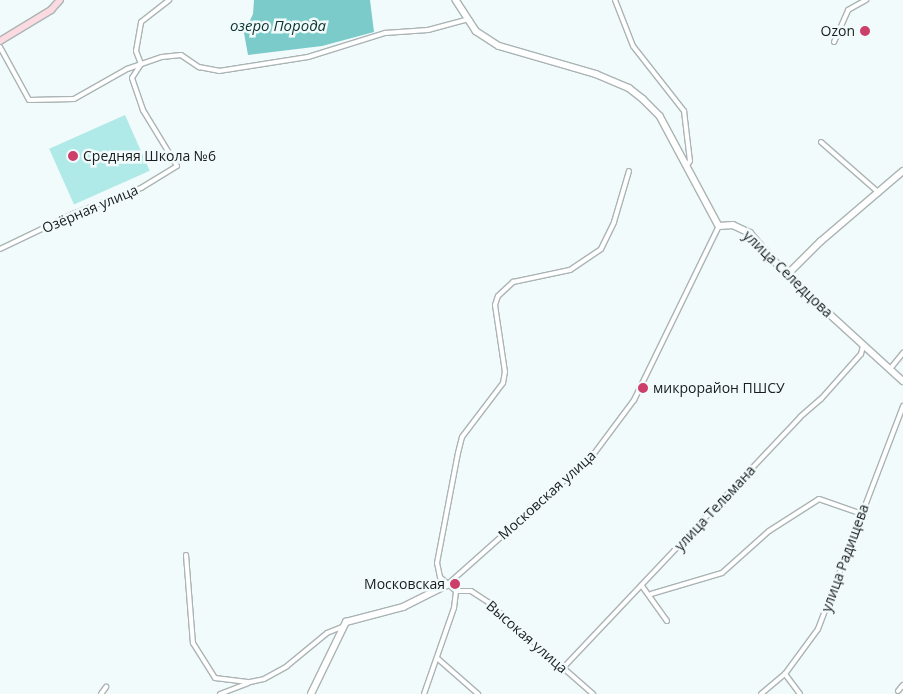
<!DOCTYPE html>
<meta charset="utf-8">
<style>
body{margin:0}
#map{position:relative;width:903px;height:694px;overflow:hidden;background:#f2fbfb;font-family:"Open Sans",sans-serif}
div>[style]{position:absolute}
[style*='--x']{left:calc(var(--x)*1px);top:calc(var(--y)*1px);width:calc(var(--w)*1px);rotate:calc(var(--a)*1deg)}
.green>*{inset:0;background:#b0eae8;transform-origin:0 0}
.water>*{inset:0;background:#7acbc9}
.roads{filter:drop-shadow(1px 0 #abb4b4) drop-shadow(-1px 0 #abb4b4) drop-shadow(0 1px #abb4b4) drop-shadow(0 -1px #abb4b4)}
.street>*{height:4px;margin:-2px;padding:0 2px;transform-origin:2px;border-radius:2px;background:#fff}
.secondary>*{height:5.5px;margin:-2.75px;padding:0 2.75px;transform-origin:2.75px;border-radius:2.75px;background:#fff}
.primary>*{height:6px;margin:-3px;padding:0 3px;transform-origin:3px;border-radius:3px;background:#fbdbe1}
.dots>*{width:14px;height:14px;translate:-50% -50%;box-sizing:border-box;border:2px solid #f2fbfb;border-radius:50%}
span{translate:-50% -50%;white-space:nowrap;text-align:center;line-height:1.15;-webkit-text-stroke:5px #f2fbfb;paint-order:stroke}
.poi-label{font-size:14px;color:#191d1d}
.right{translate:-100% -50%;text-align:right}
.left{translate:0 -50%;text-align:left}
.street-label{font-size:14px;color:#191d1d}
.water-label{font-size:15px;color:#0b3433;font-style:italic}
</style>
<div id="map">
<div class="green">
<i style="left:125px;top:115px;width:61px;height:83px;rotate:66deg"></i>
</div>
<div class="water">
<i style="clip-path:polygon(254px 0,370px 0,374px 32px,322px 46px,248px 55px,244px 33px,253px 14px)"></i>
</div>
<div class="roads">
<div class="street">
<i style="--x:615;--y:0;--w:49;--a:68.6"></i>
<i style="--x:633;--y:46;--w:83;--a:51.9"></i>
<i style="--x:684;--y:111;--w:50;--a:83.2"></i>
<i style="--x:690;--y:161;--w:5;--a:127"></i>
<i style="--x:834;--y:42;--w:35;--a:-66"></i>
<i style="--x:848;--y:10;--w:21;--a:-29"></i>
<i style="--x:0;--y:47;--w:60;--a:61.3"></i>
<i style="--x:29;--y:100;--w:45;--a:-1.3"></i>
<i style="--x:74;--y:99;--w:61;--a:-29.5"></i>
<i style="--x:127;--y:69;--w:37;--a:-19"></i>
<i style="--x:162;--y:57;--w:19;--a:-6"></i>
<i style="--x:181;--y:55;--w:22;--a:34"></i>
<i style="--x:199;--y:67;--w:20;--a:11"></i>
<i style="--x:219;--y:71;--w:90;--a:-8.9"></i>
<i style="--x:308;--y:57;--w:81;--a:-17.3"></i>
<i style="--x:385;--y:33;--w:43;--a:-4"></i>
<i style="--x:428;--y:30;--w:39;--a:-15"></i>
<i style="--x:821;--y:142;--w:77;--a:41.3"></i>
<i style="--x:0;--y:249;--w:83;--a:-25.6"></i>
<i style="--x:75;--y:213;--w:71;--a:-20.7"></i>
<i style="--x:141;--y:188;--w:42;--a:-31.4"></i>
<i style="--x:177;--y:166;--w:66;--a:-121.3"></i>
<i style="--x:143;--y:110;--w:34;--a:-109"></i>
<i style="--x:132;--y:78;--w:17;--a:-57"></i>
<i style="--x:141;--y:64;--w:14;--a:-111"></i>
<i style="--x:136;--y:51;--w:29;--a:-80"></i>
<i style="--x:141;--y:22;--w:36;--a:-38"></i>
<i style="--x:890;--y:369;--w:21;--a:-51"></i>
<i style="--x:186;--y:555;--w:88;--a:85.5"></i>
<i style="--x:193;--y:643;--w:41;--a:57.8"></i>
<i style="--x:215;--y:678;--w:35;--a:7"></i>
<i style="--x:250;--y:682;--w:14;--a:-12"></i>
<i style="--x:264;--y:679;--w:26;--a:-29"></i>
<i style="--x:287;--y:666;--w:52;--a:-39.5"></i>
<i style="--x:327;--y:633;--w:16;--a:-22"></i>
<i style="--x:447;--y:585;--w:195;--a:-41.7"></i>
<i style="--x:593;--y:455;--w:69;--a:-53.3"></i>
<i style="--x:634;--y:400;--w:194;--a:-64"></i>
<i style="--x:642;--y:586;--w:43;--a:54.5"></i>
<i style="--x:456;--y:591;--w:15;--a:0"></i>
<i style="--x:471;--y:591;--w:20;--a:33"></i>
<i style="--x:488;--y:602;--w:140;--a:41.2"></i>
<i style="--x:651;--y:594;--w:74;--a:-16.5"></i>
<i style="--x:722;--y:573;--w:63;--a:-41.8"></i>
<i style="--x:769;--y:531;--w:59;--a:-32.6"></i>
<i style="--x:819;--y:499;--w:46;--a:19.2"></i>
<i style="--x:437;--y:658;--w:55;--a:41.3"></i>
<i style="--x:563;--y:668;--w:345;--a:-46.6"></i>
<i style="--x:800;--y:417;--w:28;--a:-41"></i>
<i style="--x:821;--y:399;--w:60;--a:-48.4"></i>
<i style="--x:861;--y:354;--w:8;--a:-76"></i>
<i style="--x:785;--y:674;--w:25;--a:53"></i>
<i style="--x:898;--y:691;--w:8;--a:-50"></i>
<i style="--x:101;--y:694;--w:9;--a:-54"></i>
<i style="--x:220;--y:694;--w:30;--a:-21"></i>
<i style="--x:424;--y:694;--w:91;--a:-70.8"></i>
<i style="--x:454;--y:608;--w:17;--a:-83"></i>
<i style="--x:456;--y:591;--w:21;--a:-139"></i>
<i style="--x:440;--y:577;--w:14;--a:-102"></i>
<i style="--x:437;--y:563;--w:112;--a:-79.2"></i>
<i style="--x:458;--y:453;--w:16;--a:-76"></i>
<i style="--x:462;--y:437;--w:68;--a:-52.8"></i>
<i style="--x:503;--y:383;--w:11;--a:-80"></i>
<i style="--x:505;--y:372;--w:68;--a:-98.5"></i>
<i style="--x:495;--y:305;--w:9;--a:-72"></i>
<i style="--x:498;--y:296;--w:21;--a:-43"></i>
<i style="--x:513;--y:282;--w:58;--a:-11.9"></i>
<i style="--x:570;--y:270;--w:37;--a:-34"></i>
<i style="--x:601;--y:249;--w:30;--a:-64"></i>
<i style="--x:614;--y:222;--w:53;--a:-73.6"></i>
<i style="--x:761;--y:694;--w:31;--a:-40"></i>
<i style="--x:785;--y:674;--w:56;--a:-53.7"></i>
<i style="--x:818;--y:629;--w:239;--a:-69.1"></i>
</div>
<div class="secondary">
<i style="--x:456;--y:0;--w:37;--a:57"></i>
<i style="--x:476;--y:31;--w:27;--a:33"></i>
<i style="--x:499;--y:46;--w:101;--a:16.1"></i>
<i style="--x:596;--y:74;--w:36;--a:23"></i>
<i style="--x:629;--y:88;--w:18;--a:38"></i>
<i style="--x:643;--y:99;--w:24;--a:45"></i>
<i style="--x:660;--y:116;--w:125;--a:61.8"></i>
<i style="--x:719;--y:226;--w:14;--a:-4"></i>
<i style="--x:733;--y:225;--w:19;--a:25"></i>
<i style="--x:750;--y:233;--w:56;--a:48.6"></i>
<i style="--x:787;--y:275;--w:157;--a:42.4"></i>
<i style="--x:787;--y:275;--w:47;--a:-45"></i>
<i style="--x:820;--y:242;--w:109;--a:-40.5"></i>
<i style="--x:311;--y:694;--w:80;--a:-64.1"></i>
<i style="--x:346;--y:622;--w:59;--a:-14.7"></i>
<i style="--x:403;--y:607;--w:49;--a:-26.6"></i>
</div>
<div class="primary">
<i style="--x:0;--y:41;--w:60;--a:-31.3"></i>
<i style="--x:51;--y:10;--w:13;--a:-48"></i>
</div>
</div>
<div class="dots">
<i style="left:865px;top:31px;background:#cc3f6b"></i>
<i style="left:73px;top:156px;background:#cc3f6b"></i>
<i style="left:643px;top:388px;background:#cc3f6b"></i>
<i style="left:455px;top:584px;background:#cc3f6b"></i>
</div>
<div class="poi-label">
<span class="right" style="left:855px;top:31px">Ozon</span>
<span class="left" style="left:83px;top:156px">Средняя Школа №6</span>
<span class="left" style="left:653px;top:388px">микрорайон ПШСУ</span>
<span class="right" style="left:445px;top:584px">Московская</span>
</div>
<div class="street-label">
<span style="left:90px;top:209px;rotate:-23deg">Озёрная улица</span>
<span style="left:788px;top:274px;rotate:44deg">улица Селедцова</span>
<span style="left:547px;top:495px;rotate:-42deg">Московская улица</span>
<span style="left:715px;top:508px;rotate:-47deg">улица Тельмана</span>
<span style="left:845px;top:558px;rotate:-70deg">улица Радищева</span>
<span style="left:527px;top:637px;rotate:41deg">Высокая улица</span>
</div>
<div class="water-label">
<span style="left:278px;top:26px">озеро Порода</span>
</div>
</div>
